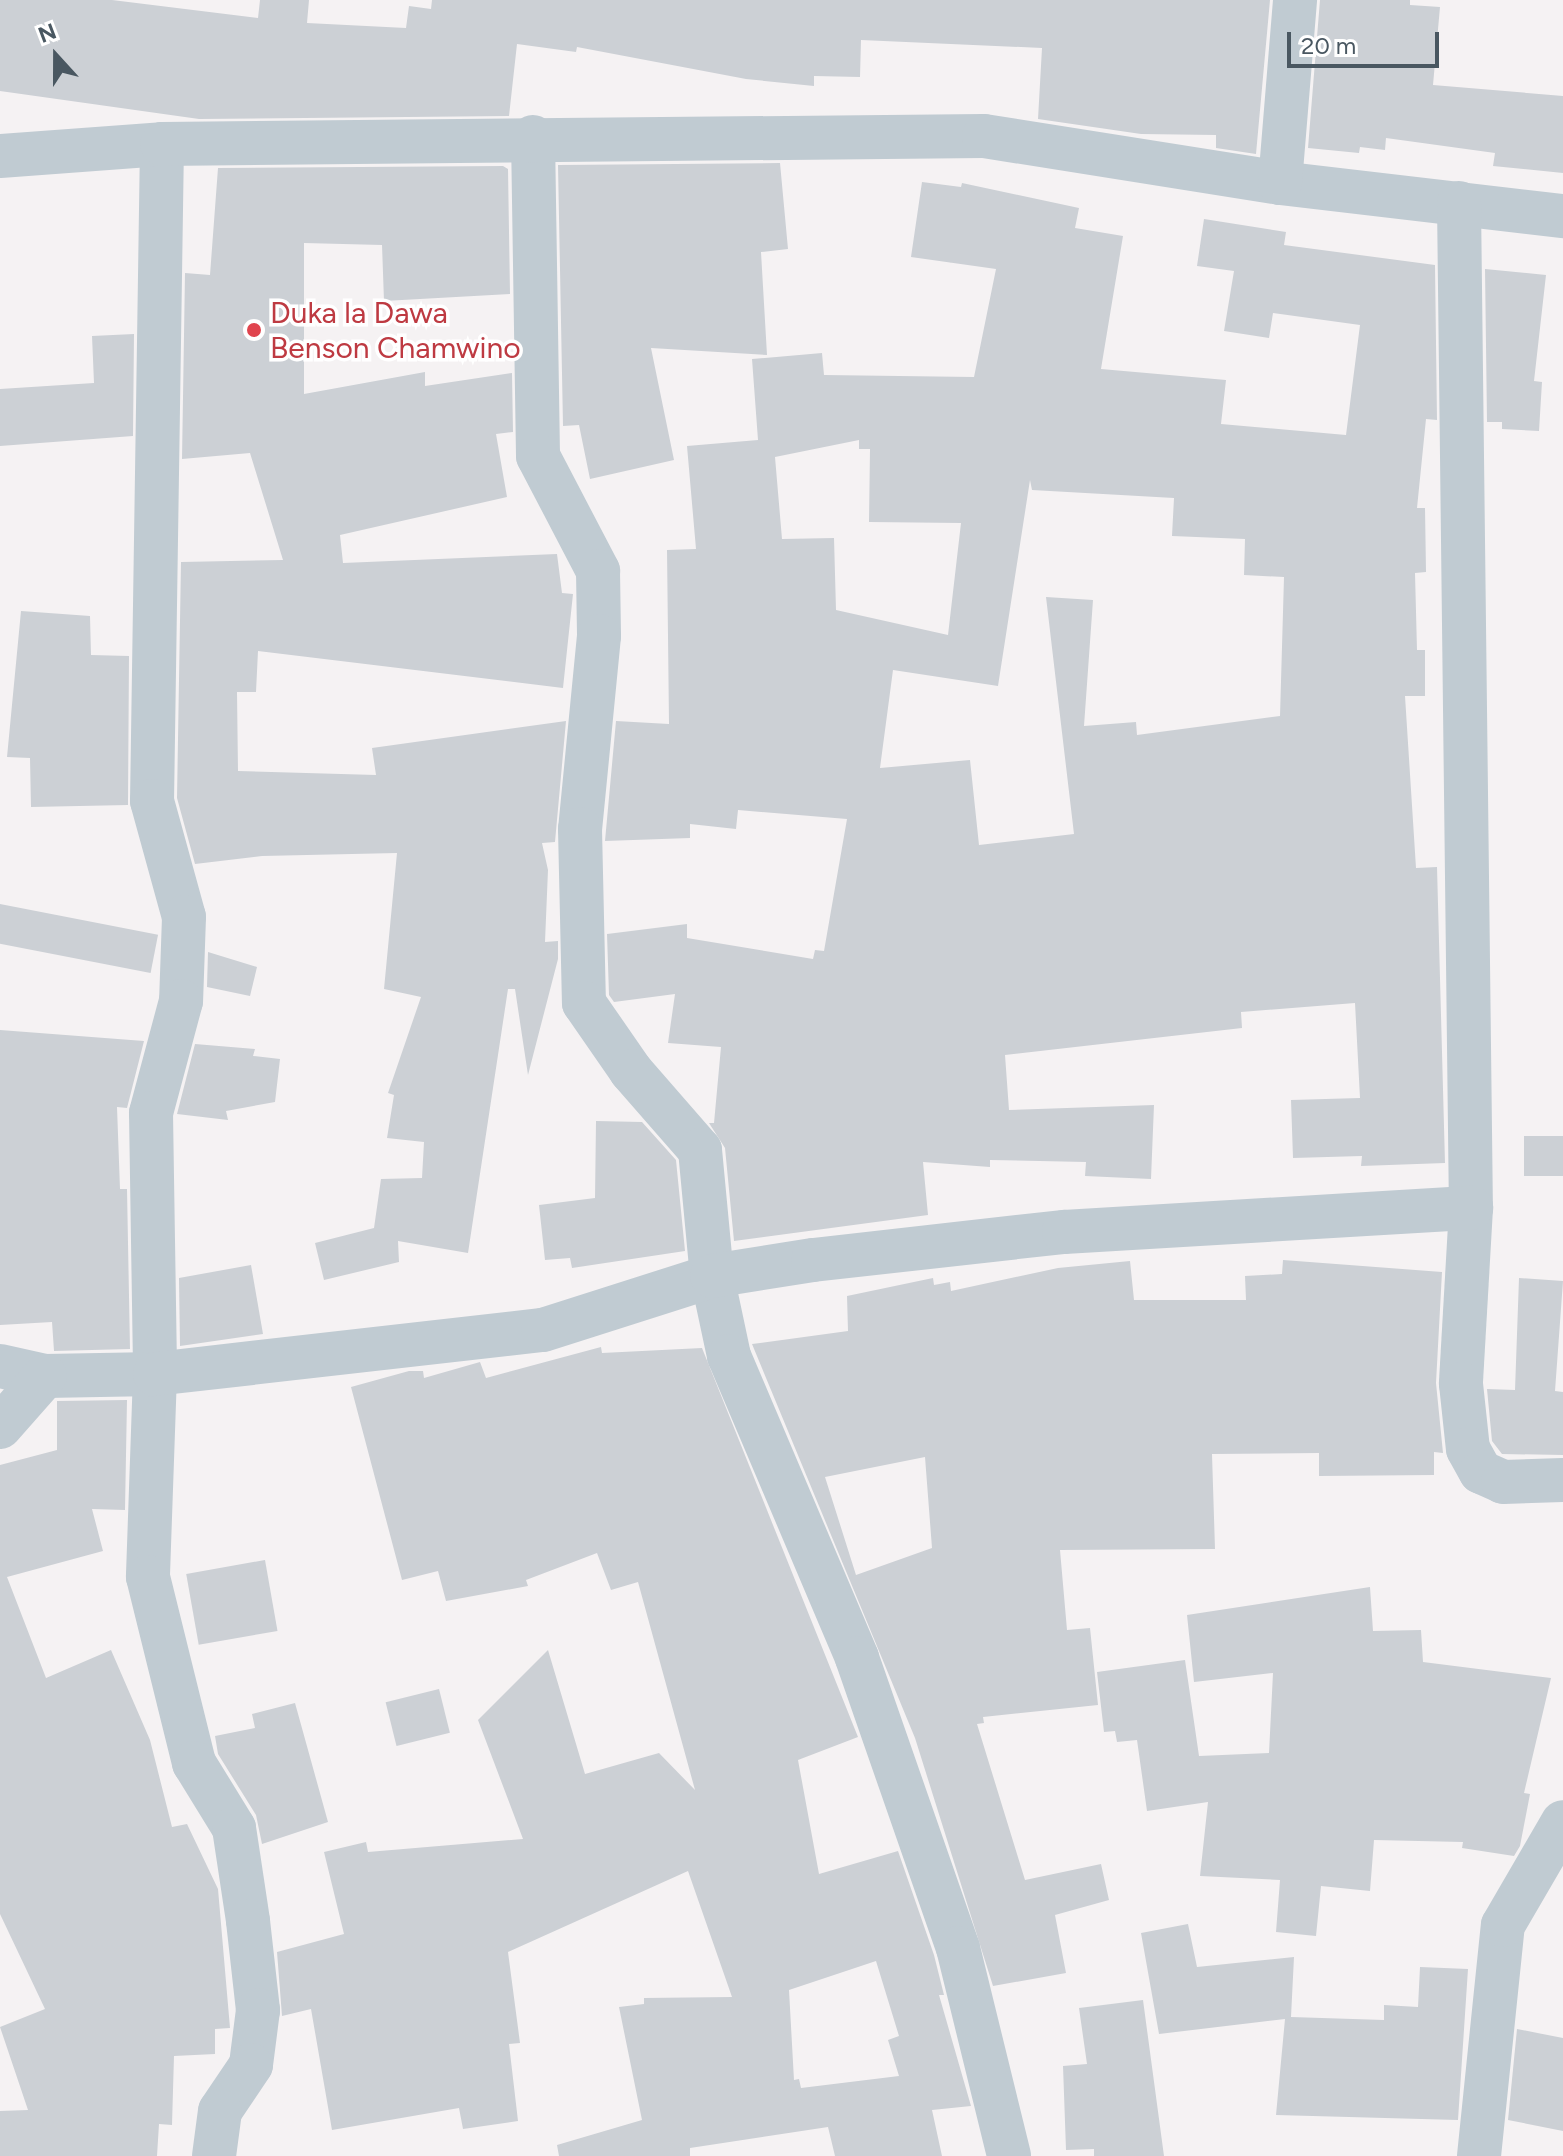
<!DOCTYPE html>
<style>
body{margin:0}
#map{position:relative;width:1563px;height:2156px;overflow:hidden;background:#f5f2f3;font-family:Figtree,sans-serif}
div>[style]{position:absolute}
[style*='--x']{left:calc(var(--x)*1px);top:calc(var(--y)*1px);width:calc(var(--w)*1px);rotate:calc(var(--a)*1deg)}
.building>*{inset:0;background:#ccd0d5;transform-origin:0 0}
.minor>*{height:44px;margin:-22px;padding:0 22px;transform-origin:22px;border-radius:22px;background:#c0cbd2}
.dots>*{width:22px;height:22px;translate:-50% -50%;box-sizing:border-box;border:4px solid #fff;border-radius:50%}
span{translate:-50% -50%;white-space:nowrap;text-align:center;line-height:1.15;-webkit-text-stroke:7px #fff;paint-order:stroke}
.health-label{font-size:30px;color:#be3a42}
.left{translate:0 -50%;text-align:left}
.north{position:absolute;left:16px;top:16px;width:80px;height:80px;-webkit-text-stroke:6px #fff;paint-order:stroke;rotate:339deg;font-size:22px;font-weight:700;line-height:32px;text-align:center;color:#495761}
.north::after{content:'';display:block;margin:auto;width:28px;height:36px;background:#495761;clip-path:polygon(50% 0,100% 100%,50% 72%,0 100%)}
.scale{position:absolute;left:1287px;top:32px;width:152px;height:36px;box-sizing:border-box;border:4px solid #495761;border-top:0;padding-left:10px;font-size:24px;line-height:28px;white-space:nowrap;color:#495761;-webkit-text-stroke:6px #fff;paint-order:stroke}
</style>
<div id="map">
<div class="building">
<i style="clip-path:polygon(0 0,112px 0,258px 18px,260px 0,309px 0,307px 23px,406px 28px,409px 6px,431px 9px,432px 0,1270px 0,1256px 154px,1216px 148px,1216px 135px,1141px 134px,1038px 119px,1042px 48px,861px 40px,860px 77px,814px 76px,814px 86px,746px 79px,577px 47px,576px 52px,517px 44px,509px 116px,199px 119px,0 91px)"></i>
<i style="clip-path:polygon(1320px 0,1410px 0,1410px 5px,1440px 7px,1433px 85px,1563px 96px,1563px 173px,1493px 166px,1495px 153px,1386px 138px,1385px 150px,1360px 147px,1359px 153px,1308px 148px)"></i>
<i style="clip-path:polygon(780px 163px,788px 249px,761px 252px,767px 355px,651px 348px,674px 460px,590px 479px,579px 425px,563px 426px,558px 165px)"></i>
<i style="clip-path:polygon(503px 166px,508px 169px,510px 294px,384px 301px,382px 245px,304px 243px,304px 394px,425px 372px,425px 386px,512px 373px,513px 432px,496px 434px,507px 497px,340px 535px,343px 563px,557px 554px,562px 593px,573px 594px,563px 688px,258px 651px,256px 692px,237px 692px,238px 771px,376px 775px,372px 748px,566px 721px,555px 842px,542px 843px,548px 870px,545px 942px,558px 941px,558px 959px,528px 1075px,515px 989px,508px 989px,468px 1253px,398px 1241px,399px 1262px,324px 1280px,315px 1243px,374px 1228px,381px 1179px,422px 1178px,424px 1142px,387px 1138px,394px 1095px,388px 1093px,421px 997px,384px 989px,397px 853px,262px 856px,195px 864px,177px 798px,181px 562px,283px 560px,250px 453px,182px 459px,185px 273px,210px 275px,218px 168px)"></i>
<i style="clip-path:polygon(evenodd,922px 182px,961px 187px,962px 183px,1079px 208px,1075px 228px,1123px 236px,1101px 369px,1226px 380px,1221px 424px,1346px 435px,1360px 325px,1273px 313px,1269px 338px,1224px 331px,1234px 271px,1197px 266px,1204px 219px,1286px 232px,1284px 245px,1435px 265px,1437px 420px,1426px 419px,1417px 508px,1425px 508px,1426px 572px,1415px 573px,1417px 650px,1425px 650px,1425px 696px,1405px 696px,1416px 868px,1437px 867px,1445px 1163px,1361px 1166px,1362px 1156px,1293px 1158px,1291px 1100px,1360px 1098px,1355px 1003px,1241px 1012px,1242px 1028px,1005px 1055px,1009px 1110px,1154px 1105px,1151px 1179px,1085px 1176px,1086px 1162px,990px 1160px,990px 1167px,923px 1162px,928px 1215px,734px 1241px,725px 1148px,709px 1123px,714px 1123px,721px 1047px,668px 1043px,675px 994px,614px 1002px,609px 995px,607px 934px,687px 924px,687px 938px,813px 959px,815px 950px,824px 951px,847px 819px,738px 810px,736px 829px,690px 824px,690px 838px,605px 841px,616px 721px,669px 724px,667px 550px,696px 549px,687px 446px,758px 440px,752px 359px,822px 353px,824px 375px,974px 377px,996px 269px,911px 257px,922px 182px,859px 440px,859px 449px,870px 449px,869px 522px,961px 523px,948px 635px,836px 610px,834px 538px,782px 539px,775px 457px,859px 440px,922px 182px,1030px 480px,1032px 490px,1174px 498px,1172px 536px,1245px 539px,1244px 575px,1284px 577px,1280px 716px,1137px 735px,1136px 722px,1084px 726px,1093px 600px,1046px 597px,1074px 834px,979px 845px,970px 760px,880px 768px,893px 670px,998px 686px,1030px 480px)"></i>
<i style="clip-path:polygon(1485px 269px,1546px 275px,1534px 381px,1542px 382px,1539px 431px,1502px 429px,1502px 422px,1487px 422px)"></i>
<i style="clip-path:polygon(134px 334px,133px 436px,0 446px,0 389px,94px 383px,92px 336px)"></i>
<i style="clip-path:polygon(21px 611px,90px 616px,91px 655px,129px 656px,128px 805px,31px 807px,30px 758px,7px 757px)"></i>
<i style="left:0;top:904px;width:161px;height:39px;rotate:11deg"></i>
<i style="clip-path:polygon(208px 952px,257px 967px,250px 996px,207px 987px)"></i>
<i style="clip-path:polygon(0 1030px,144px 1041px,127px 1108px,117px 1107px,120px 1189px,127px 1189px,130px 1349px,54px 1351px,52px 1322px,0 1325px)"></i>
<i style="clip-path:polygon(195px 1044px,255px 1049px,253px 1056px,280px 1059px,275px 1102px,226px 1111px,228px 1120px,177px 1114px)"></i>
<i style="clip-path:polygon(596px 1121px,642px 1122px,676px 1160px,685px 1251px,572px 1268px,570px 1258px,545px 1260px,539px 1205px,595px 1198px)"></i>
<i style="left:1524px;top:1136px;width:39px;height:40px"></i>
<i style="clip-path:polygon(evenodd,1283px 1260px,1442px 1272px,1436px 1383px,1443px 1453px,1434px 1452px,1434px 1475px,1319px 1476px,1319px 1453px,1212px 1454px,1215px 1549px,1060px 1550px,1067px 1630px,1090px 1628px,1098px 1705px,983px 1717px,984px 1723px,977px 1724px,1025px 1880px,1101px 1864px,1109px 1900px,1055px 1915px,1066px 1973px,993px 1986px,915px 1738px,752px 1344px,848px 1331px,847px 1296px,933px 1278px,934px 1285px,950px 1282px,951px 1291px,1058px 1268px,1130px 1261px,1134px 1300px,1246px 1300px,1245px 1276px,1282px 1274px,1283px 1260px,925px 1457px,932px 1548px,856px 1575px,825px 1477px,925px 1457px)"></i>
<i style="clip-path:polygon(251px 1265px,263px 1334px,180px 1346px,179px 1278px)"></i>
<i style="clip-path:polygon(1519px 1278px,1563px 1281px,1555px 1391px,1563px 1392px,1563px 1455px,1502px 1454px,1492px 1441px,1487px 1389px,1515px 1390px)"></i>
<i style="clip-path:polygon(evenodd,601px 1347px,602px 1353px,702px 1348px,858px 1737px,798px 1760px,819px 1874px,898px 1851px,934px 1955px,944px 1995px,939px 1995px,971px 2106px,932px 2110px,942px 2156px,835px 2156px,828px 2127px,690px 2148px,690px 2156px,559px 2156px,557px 2145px,642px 2120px,619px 2007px,644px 2004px,644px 1998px,732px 1997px,688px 1871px,508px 1952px,520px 2043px,509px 2044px,518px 2121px,463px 2129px,459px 2108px,332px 2130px,311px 2009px,282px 2016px,277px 1952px,344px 1934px,324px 1852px,366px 1842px,368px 1852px,523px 1839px,478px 1720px,548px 1650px,585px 1774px,659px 1753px,695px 1790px,638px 1582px,611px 1590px,597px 1553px,526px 1580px,528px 1586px,446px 1601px,438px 1571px,402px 1580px,351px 1387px,409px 1371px,423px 1371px,424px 1378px,480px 1362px,486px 1378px,601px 1347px,876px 1961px,899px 2036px,888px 2040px,899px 2076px,801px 2088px,799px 2079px,794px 2080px,789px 1990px,876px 1961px)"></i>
<i style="clip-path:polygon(127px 1400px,125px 1510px,92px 1509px,103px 1551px,7px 1577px,46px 1678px,111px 1650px,150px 1740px,172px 1827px,187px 1824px,218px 1889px,230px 2028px,215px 2029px,215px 2054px,174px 2056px,172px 2125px,159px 2124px,157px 2156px,0 2156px,0 2111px,28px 2110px,0 2027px,45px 2009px,0 1914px,0 1465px,57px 1450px,57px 1401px)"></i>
<i style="left:265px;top:1560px;width:72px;height:80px;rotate:80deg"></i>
<i style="clip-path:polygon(1370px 1587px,1373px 1631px,1421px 1630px,1423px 1662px,1551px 1678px,1524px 1793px,1530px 1794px,1520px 1846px,1514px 1856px,1462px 1848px,1463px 1842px,1374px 1840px,1370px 1891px,1321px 1886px,1316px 1936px,1276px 1932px,1280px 1880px,1200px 1876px,1208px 1802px,1147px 1811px,1137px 1740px,1117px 1742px,1115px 1731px,1104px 1732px,1097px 1672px,1185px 1660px,1199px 1756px,1269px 1753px,1273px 1673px,1194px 1682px,1187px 1615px)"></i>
<i style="left:439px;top:1689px;width:45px;height:55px;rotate:76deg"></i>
<i style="clip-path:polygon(295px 1703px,328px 1822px,262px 1844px,256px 1815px,218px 1754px,215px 1736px,255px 1728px,252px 1714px)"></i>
<i style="clip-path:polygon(1188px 1924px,1197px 1967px,1294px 1957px,1291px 2017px,1384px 2020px,1384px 2005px,1418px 2007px,1420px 1967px,1468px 1969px,1458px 2120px,1276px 2115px,1285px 2019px,1159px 2034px,1141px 1933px)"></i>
<i style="clip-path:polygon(1143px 2000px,1164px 2156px,1094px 2156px,1094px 2149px,1066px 2150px,1063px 2066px,1087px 2064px,1079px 2008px)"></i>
<i style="clip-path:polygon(1517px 2029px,1563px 2038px,1563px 2131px,1508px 2120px)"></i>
</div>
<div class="minor">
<i style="--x:533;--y:137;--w:319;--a:89.1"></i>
<i style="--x:538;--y:456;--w:130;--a:62.4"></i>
<i style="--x:598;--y:571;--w:65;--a:89.1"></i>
<i style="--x:599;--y:636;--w:194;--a:95.6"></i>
<i style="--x:580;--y:829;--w:174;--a:88.7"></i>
<i style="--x:584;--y:1003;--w:83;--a:55.3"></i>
<i style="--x:631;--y:1071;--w:105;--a:48.9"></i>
<i style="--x:700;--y:1150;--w:127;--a:84.6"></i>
<i style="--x:712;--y:1276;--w:82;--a:78"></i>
<i style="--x:729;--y:1356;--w:328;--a:67"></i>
<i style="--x:857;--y:1658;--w:307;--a:70.8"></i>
<i style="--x:958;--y:1948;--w:214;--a:76.2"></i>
<i style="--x:162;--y:144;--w:657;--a:90.87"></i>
<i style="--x:152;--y:801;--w:120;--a:74.6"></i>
<i style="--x:184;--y:917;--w:84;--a:92"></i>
<i style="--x:181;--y:1001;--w:116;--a:105"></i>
<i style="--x:151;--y:1113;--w:261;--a:89.1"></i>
<i style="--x:155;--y:1374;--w:203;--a:92"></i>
<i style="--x:148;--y:1577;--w:192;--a:76.1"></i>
<i style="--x:194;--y:1763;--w:76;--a:58.4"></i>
<i style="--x:234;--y:1828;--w:94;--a:81.4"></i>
<i style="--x:248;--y:1921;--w:90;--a:83.6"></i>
<i style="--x:258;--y:2010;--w:55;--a:97.3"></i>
<i style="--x:251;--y:2065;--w:55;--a:124"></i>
<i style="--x:220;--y:2111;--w:45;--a:97.6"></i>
<i style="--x:0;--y:156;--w:162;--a:-4.2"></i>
<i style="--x:162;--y:144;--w:822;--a:-0.56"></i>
<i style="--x:984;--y:136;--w:300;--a:9"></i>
<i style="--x:1280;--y:183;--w:285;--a:6.7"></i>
<i style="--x:1280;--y:183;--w:184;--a:-85.3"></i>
<i style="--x:1459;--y:203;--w:1005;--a:89.32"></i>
<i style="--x:1471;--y:1208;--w:176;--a:93.3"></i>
<i style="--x:1461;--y:1384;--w:65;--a:83.9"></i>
<i style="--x:1468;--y:1449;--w:26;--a:61"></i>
<i style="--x:1481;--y:1472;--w:24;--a:24"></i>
<i style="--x:1503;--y:1482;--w:60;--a:-1.9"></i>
<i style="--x:0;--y:1366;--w:46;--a:12.5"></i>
<i style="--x:45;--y:1376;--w:110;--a:-1"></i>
<i style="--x:155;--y:1374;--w:390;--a:-6.5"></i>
<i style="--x:543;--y:1330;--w:177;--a:-17.7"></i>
<i style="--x:712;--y:1276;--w:102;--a:-9"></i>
<i style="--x:813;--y:1260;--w:253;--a:-6.4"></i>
<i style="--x:1064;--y:1232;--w:408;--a:-3.4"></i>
<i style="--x:0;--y:1427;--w:68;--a:-48.6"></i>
<i style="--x:1479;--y:2156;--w:232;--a:-84.1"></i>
<i style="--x:1503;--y:1925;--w:119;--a:-59.8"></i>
</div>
<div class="dots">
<i style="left:254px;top:330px;background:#e0444e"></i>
</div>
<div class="health-label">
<span class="left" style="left:270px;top:330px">Duka la Dawa<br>Benson Chamwino</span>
</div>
<div class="north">N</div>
<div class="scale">20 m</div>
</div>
